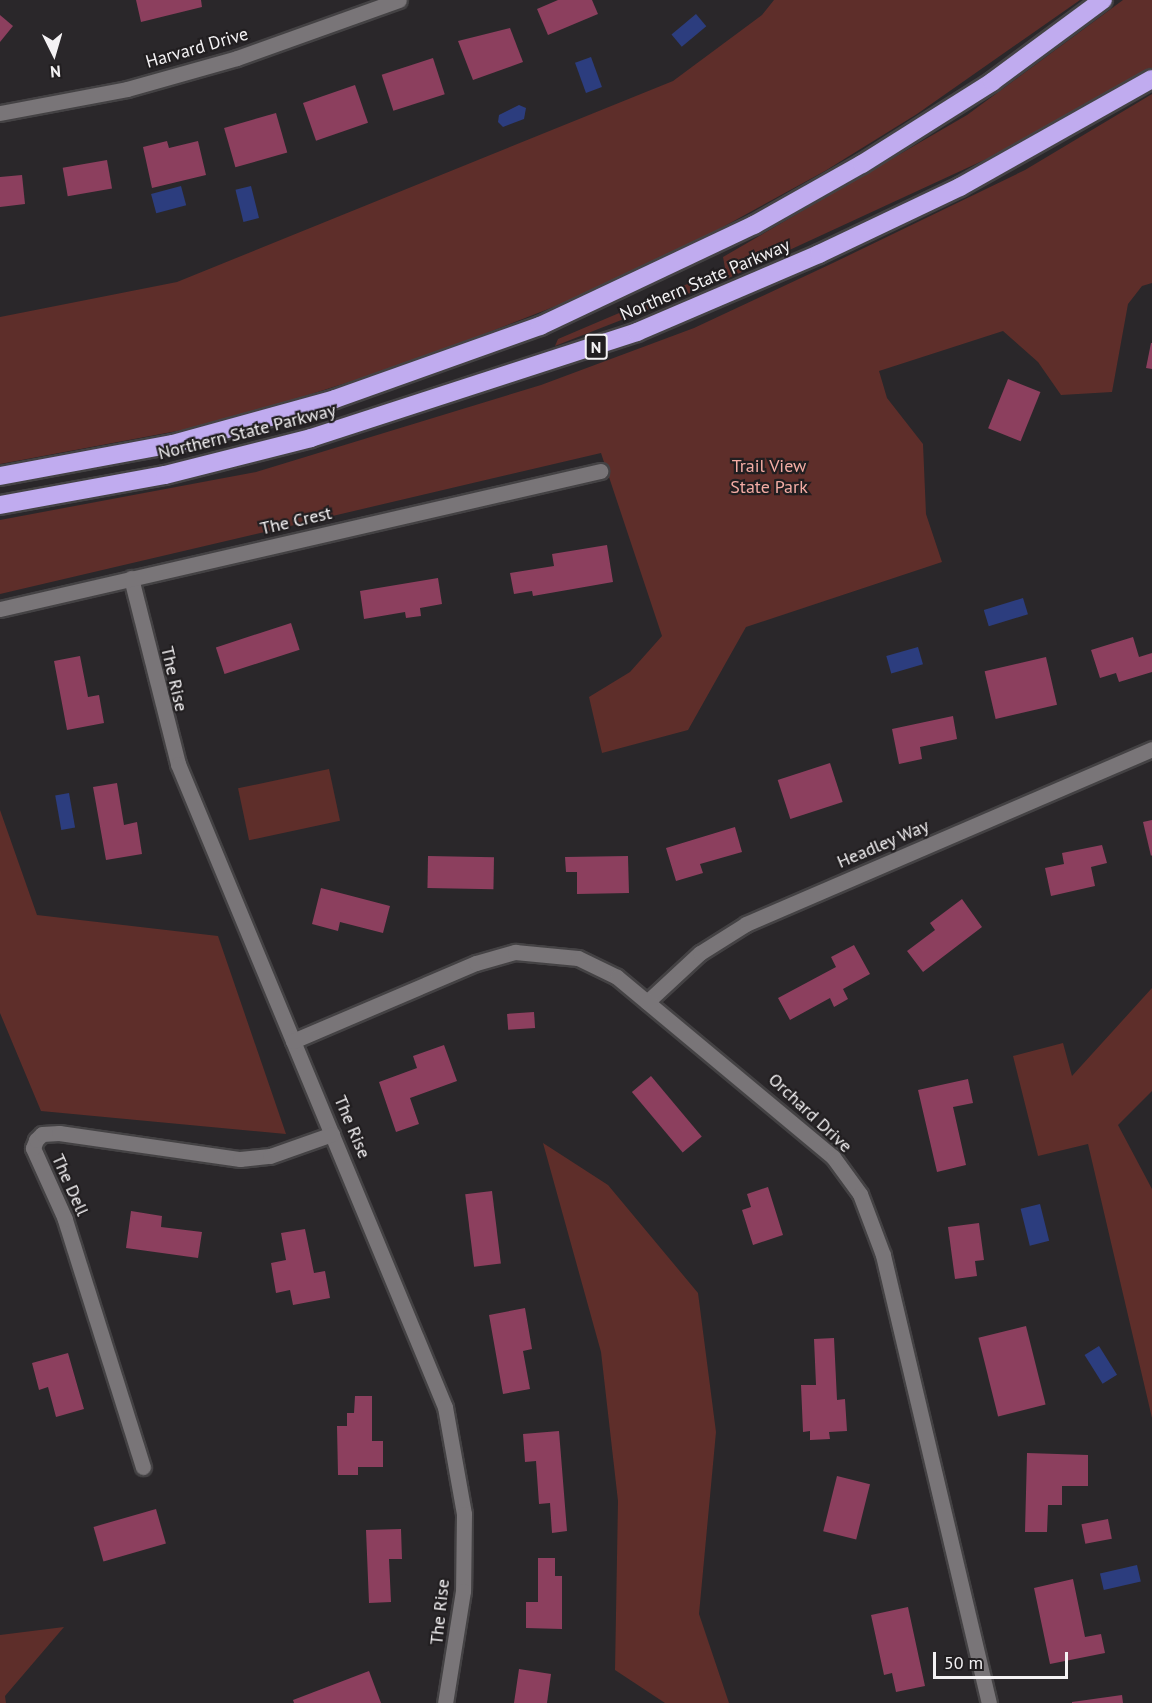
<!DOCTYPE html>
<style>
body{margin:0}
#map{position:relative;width:1152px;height:1703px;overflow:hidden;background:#2a272a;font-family:"PT Sans",sans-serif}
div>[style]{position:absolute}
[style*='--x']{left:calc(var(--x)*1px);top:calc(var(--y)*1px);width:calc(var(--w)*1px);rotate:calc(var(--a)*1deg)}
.green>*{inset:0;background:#5e2e2a;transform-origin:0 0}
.water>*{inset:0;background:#2c3d7e;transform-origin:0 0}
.building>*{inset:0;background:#8c3f5e;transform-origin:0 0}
.roads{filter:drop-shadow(2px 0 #444244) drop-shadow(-2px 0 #444244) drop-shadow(0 2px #444244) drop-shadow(0 -2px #444244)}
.street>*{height:15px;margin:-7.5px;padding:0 7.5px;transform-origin:7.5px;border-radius:7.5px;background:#797578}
.highway>*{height:18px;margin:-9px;padding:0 9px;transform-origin:9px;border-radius:9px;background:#c0abef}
span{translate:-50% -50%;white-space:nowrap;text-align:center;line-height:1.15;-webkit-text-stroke:4.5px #211e20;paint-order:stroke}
.shield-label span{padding:2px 4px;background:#211e20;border:2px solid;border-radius:4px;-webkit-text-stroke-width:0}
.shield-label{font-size:16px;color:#f4f2f4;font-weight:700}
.street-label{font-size:18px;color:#f4f2f4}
.park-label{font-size:18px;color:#f3aca4}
.north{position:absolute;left:24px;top:24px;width:60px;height:60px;-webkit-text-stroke:4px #211e20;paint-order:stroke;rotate:175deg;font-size:16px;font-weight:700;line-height:24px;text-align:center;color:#f4f2f4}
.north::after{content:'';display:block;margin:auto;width:21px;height:27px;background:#f4f2f4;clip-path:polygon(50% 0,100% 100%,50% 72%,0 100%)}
.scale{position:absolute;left:933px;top:1652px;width:135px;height:27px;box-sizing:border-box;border:3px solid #f4f2f4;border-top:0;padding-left:8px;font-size:18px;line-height:21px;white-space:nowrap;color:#f4f2f4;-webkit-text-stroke:4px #211e20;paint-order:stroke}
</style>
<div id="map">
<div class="green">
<i style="clip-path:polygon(774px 0,1080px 0,917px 114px,825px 171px,668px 257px,579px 297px,415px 361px,220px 423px,0 464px,0 317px,177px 282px,673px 81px,762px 15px)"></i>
<i style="clip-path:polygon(1123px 0,1152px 0,1152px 68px,993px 156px,731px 277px,555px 346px,558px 339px,725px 268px,723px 257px,967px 115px)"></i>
<i style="clip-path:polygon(1152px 94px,1152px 283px,1142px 286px,1128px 304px,1112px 392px,1061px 395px,1038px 362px,1003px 331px,879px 371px,887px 398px,923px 444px,926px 514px,942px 562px,746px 627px,688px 730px,602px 753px,589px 697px,630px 672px,662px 636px,601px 453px,0 594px,0 520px,256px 472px,541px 385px,694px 328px,835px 262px,1025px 170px)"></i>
<i style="left:329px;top:769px;width:53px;height:93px;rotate:78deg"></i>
<i style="clip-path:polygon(0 810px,37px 915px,218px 936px,286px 1134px,41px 1111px,0 1013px)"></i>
<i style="clip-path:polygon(1152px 988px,1152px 1091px,1118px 1125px,1152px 1189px,1152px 1418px,1088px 1144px,1038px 1156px,1013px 1056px,1063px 1043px,1072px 1076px)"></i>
<i style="clip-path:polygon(543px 1143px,608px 1185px,698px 1293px,716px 1432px,699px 1614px,729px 1703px,665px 1703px,615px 1670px,618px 1501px,601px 1352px)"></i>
<i style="clip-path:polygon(64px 1627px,5px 1696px,6px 1703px,0 1703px,0 1635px)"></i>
</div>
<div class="water">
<i style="left:696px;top:14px;width:16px;height:32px;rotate:50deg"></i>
<i style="left:591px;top:57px;width:32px;height:17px;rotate:70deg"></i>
<i style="clip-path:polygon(519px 105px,526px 108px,524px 119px,503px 127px,498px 122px,499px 115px)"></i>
<i style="left:181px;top:186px;width:20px;height:31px;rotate:75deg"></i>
<i style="left:251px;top:186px;width:33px;height:16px;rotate:76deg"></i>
<i style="left:1023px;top:598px;width:17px;height:41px;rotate:73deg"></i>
<i style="left:918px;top:647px;width:18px;height:33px;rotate:74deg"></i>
<i style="left:69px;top:793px;width:35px;height:14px;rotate:80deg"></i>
<i style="left:1040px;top:1204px;width:38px;height:20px;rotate:76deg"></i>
<i style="left:1099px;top:1346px;width:34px;height:17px;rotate:58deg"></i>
<i style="left:1137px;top:1565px;width:17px;height:38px;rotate:77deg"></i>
</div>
<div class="building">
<i style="clip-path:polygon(136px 0,201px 0,202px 7px,141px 22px)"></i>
<i style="clip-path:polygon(558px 0,592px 0,598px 14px,548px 35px,537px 9px)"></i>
<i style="clip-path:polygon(0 15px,13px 26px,0 42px)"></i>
<i style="clip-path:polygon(510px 28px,523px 62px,473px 80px,458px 41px)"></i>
<i style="left:433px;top:58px;width:38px;height:54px;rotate:72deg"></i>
<i style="left:355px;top:85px;width:40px;height:55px;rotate:71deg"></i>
<i style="left:276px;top:113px;width:41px;height:54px;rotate:74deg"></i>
<i style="clip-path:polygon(167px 141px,169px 148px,198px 141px,206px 175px,152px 188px,143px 147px)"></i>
<i style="left:107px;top:160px;width:29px;height:45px;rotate:80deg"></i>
<i style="clip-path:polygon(22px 175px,25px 204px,0 207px,0 177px)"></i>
<i style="clip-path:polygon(1151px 343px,1152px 343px,1152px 369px,1146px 368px)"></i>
<i style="left:1008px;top:379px;width:35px;height:53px;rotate:22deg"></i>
<i style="clip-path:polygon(607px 545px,613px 582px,533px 596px,532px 591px,514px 594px,510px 573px,554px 566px,552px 554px)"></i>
<i style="clip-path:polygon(438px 578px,442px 604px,420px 608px,421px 616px,406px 618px,405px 612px,364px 619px,360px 591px)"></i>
<i style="left:291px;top:623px;width:28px;height:79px;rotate:72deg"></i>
<i style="clip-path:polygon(1133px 637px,1139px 657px,1152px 653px,1152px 672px,1119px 682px,1116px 673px,1100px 678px,1091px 650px)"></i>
<i style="clip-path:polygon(80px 656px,88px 697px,99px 695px,104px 723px,67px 730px,54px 661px)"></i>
<i style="left:1046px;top:657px;width:49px;height:63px;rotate:77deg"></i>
<i style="clip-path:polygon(953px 716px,957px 739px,920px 747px,922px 759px,899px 764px,892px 729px)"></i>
<i style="left:830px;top:763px;width:41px;height:55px;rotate:72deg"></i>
<i style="clip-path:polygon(117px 783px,124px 825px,137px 822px,142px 854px,106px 860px,93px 787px)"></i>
<i style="clip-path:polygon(1152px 820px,1152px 855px,1151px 856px,1143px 822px)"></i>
<i style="clip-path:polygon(735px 827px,742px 852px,700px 864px,703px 873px,676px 881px,666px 848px)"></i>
<i style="clip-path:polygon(1102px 845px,1107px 863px,1091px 867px,1095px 886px,1051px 896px,1045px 868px,1064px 864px,1062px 853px)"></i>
<i style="left:428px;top:856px;width:66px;height:32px;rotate:1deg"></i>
<i style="clip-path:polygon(628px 856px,629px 893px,577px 894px,577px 872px,566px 872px,565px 857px)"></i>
<i style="clip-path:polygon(321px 888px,390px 906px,383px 933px,340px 922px,338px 931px,312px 924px)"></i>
<i style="clip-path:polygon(962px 899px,982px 927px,923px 972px,907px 951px,935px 930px,930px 923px)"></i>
<i style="clip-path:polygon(854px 945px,870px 974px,843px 989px,848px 999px,834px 1007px,830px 998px,790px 1020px,778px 998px,836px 967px,831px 957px)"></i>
<i style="left:534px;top:1012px;width:16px;height:27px;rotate:86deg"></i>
<i style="clip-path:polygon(444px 1045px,457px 1081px,410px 1098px,419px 1124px,396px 1132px,379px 1082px,417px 1068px,413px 1056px)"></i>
<i style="left:651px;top:1076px;width:79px;height:25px;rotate:50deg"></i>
<i style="clip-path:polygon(968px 1079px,973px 1103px,953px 1107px,966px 1165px,937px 1172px,918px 1090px)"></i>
<i style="clip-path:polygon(768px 1187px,783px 1235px,753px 1245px,742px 1210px,751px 1207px,747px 1194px)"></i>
<i style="left:492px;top:1191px;width:73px;height:27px;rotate:83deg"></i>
<i style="clip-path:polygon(131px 1211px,162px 1216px,161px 1227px,202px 1232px,198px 1258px,126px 1248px)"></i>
<i style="clip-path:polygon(979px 1223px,984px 1260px,975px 1261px,977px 1276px,955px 1279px,948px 1227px)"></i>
<i style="clip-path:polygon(305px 1229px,314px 1273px,325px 1271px,330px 1298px,293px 1305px,290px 1290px,276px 1293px,271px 1263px,286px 1260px,281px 1233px)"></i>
<i style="clip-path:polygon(525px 1308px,532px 1349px,523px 1351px,530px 1389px,503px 1394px,489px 1315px)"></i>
<i style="left:1026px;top:1326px;width:81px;height:49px;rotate:76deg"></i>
<i style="clip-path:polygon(834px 1338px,837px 1400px,845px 1399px,847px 1431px,829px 1432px,830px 1439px,810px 1440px,810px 1431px,803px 1432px,801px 1385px,816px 1385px,814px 1339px)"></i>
<i style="clip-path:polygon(68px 1353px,84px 1409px,56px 1417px,48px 1387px,39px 1390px,32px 1363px)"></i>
<i style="clip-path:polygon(355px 1396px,372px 1396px,372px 1441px,383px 1441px,383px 1467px,358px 1467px,358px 1475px,338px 1475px,337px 1426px,347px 1426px,347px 1413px,354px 1413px)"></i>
<i style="clip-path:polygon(559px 1431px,567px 1531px,552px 1533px,550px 1503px,539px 1504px,536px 1461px,525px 1462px,523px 1434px)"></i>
<i style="clip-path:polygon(1027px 1453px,1088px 1455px,1088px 1486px,1062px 1486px,1062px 1505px,1048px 1505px,1047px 1532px,1025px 1532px)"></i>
<i style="left:837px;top:1476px;width:34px;height:57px;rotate:14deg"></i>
<i style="left:156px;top:1509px;width:36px;height:65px;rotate:74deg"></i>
<i style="left:1108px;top:1519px;width:20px;height:27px;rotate:79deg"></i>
<i style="clip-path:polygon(401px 1529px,402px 1559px,389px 1559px,391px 1602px,369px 1603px,366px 1530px)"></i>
<i style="clip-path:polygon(538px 1558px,555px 1558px,555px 1576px,562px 1576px,562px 1629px,526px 1628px,526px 1602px,538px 1602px)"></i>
<i style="clip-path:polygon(1073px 1579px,1085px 1637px,1101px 1634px,1105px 1653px,1050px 1664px,1034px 1588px)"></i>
<i style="clip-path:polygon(908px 1607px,925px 1686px,896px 1692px,892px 1673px,884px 1675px,871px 1615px)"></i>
<i style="clip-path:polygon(519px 1669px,551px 1674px,547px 1703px,514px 1703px)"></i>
<i style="clip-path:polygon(369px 1671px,381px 1703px,294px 1703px,293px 1700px)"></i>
<i style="clip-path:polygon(1122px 1695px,1123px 1703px,1072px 1703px,1072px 1702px)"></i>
</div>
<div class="roads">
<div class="street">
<i style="--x:0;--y:113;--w:129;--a:-10.7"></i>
<i style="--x:127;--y:89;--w:114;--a:-15.7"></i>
<i style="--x:237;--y:58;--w:172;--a:-19.7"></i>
<i style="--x:131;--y:578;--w:192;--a:75.8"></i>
<i style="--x:178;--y:764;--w:696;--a:67.45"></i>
<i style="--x:445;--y:1407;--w:109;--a:79.9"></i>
<i style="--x:464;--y:1514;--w:77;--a:90.7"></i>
<i style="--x:463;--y:1591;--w:113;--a:99.1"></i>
<i style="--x:0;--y:609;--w:616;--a:-12.95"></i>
<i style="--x:647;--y:1002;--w:72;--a:-42.8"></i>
<i style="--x:700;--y:953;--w:54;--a:-32.2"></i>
<i style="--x:746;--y:924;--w:442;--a:-23.3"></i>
<i style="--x:293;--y:1041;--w:199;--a:-23.1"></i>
<i style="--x:476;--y:963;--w:41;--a:-15.8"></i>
<i style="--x:515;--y:952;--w:63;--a:5.4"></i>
<i style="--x:578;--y:958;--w:43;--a:26"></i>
<i style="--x:617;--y:977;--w:281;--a:39.8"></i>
<i style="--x:833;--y:1157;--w:46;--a:53.9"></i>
<i style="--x:860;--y:1194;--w:65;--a:69.3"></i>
<i style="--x:883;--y:1255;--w:460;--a:76.7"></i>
<i style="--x:143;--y:1467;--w:260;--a:-107.5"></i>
<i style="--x:65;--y:1219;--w:78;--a:-114.3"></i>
<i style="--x:33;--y:1148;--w:9;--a:-69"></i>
<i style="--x:36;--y:1140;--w:8;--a:-45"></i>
<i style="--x:42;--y:1134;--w:17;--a:-3"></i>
<i style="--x:59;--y:1133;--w:183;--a:8.2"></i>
<i style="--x:240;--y:1159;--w:30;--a:-6"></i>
<i style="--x:270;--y:1156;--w:66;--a:-19.5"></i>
</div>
<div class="highway">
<i style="--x:0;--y:476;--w:176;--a:-10.5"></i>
<i style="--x:173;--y:444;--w:168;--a:-15.5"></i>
<i style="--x:335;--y:399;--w:218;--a:-19.6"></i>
<i style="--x:540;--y:326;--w:237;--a:-25.3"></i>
<i style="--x:754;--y:225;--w:124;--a:-29.5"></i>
<i style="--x:862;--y:164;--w:154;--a:-32.2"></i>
<i style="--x:992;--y:82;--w:138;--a:-36.5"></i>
<i style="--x:0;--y:505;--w:168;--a:-10.3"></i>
<i style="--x:165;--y:475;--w:151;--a:-14.2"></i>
<i style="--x:311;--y:438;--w:343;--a:-18"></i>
<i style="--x:637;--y:332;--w:198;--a:-23.2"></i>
<i style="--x:819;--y:254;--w:156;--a:-25.4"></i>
<i style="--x:960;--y:187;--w:220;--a:-29.4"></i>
</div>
</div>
<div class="shield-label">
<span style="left:596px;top:347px">N</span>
</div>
<div class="street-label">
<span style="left:197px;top:48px;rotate:-16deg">Harvard Drive</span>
<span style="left:705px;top:280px;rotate:-23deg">Northern State Parkway</span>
<span style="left:247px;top:432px;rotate:-14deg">Northern State Parkway</span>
<span style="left:296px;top:521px;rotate:-13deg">The Crest</span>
<span style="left:174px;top:679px;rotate:77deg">The Rise</span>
<span style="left:883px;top:844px;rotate:-23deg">Headley Way</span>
<span style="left:810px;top:1113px;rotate:43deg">Orchard Drive</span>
<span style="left:352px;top:1127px;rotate:67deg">The Rise</span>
<span style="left:70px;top:1185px;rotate:66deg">The Dell</span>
<span style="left:440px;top:1612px;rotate:-84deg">The Rise</span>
</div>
<div class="park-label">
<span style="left:769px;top:477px">Trail View<br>State Park</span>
</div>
<div class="north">N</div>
<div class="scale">50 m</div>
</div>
